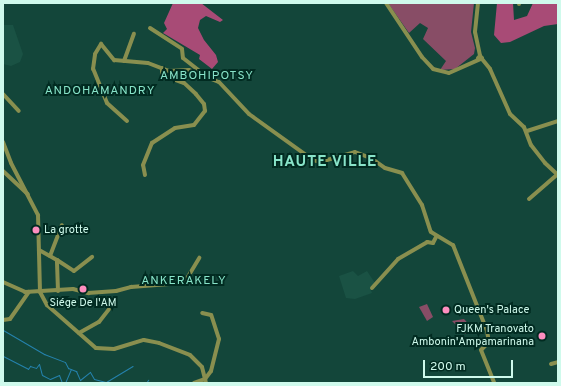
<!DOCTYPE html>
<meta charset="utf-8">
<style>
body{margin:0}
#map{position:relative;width:561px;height:386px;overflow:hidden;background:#13463a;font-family:Overpass,sans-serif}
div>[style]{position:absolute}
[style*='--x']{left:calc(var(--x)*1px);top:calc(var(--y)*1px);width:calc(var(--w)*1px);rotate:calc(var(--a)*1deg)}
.built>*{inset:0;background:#1a5244}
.green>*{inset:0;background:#884d66}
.forest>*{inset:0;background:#a84b76}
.stream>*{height:1px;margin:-0.5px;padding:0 0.5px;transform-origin:0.5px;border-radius:0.5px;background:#2582ad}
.minor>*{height:4px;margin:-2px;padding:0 2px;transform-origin:2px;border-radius:2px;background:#898f4f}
.dots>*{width:11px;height:11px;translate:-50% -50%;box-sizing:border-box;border:2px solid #012b21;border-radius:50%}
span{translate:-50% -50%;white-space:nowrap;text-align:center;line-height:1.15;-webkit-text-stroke:4px #012b21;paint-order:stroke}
.poi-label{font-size:11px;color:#cffaec}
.left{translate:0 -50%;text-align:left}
.right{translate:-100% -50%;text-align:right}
.neighbourhood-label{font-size:12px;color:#88e4c9;letter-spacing:1px}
.district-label{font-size:15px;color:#88e4c9;font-weight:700;letter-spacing:1px}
.frame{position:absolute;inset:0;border:4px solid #cffaec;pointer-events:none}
.scale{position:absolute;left:423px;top:360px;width:90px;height:18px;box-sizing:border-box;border:2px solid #cffaec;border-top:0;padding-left:5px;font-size:12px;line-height:14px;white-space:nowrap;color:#cffaec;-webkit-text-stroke:3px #012b21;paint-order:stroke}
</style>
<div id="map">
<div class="built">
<i style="clip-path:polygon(3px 25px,13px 25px,23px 54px,20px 62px,11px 66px,3px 64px)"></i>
<i style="clip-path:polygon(353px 271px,358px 276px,367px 271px,375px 283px,370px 288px,372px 293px,355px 299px,346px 298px,339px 276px)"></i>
</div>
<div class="green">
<i style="clip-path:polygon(388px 3px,474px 3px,471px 32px,475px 48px,474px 54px,455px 69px,440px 70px,446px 61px,423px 39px,428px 28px,420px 23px,409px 33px)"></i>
<i style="clip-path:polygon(427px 304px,433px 317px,427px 321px,419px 307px)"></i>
<i style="clip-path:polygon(464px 319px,473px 329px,465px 334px,452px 321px)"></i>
</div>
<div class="forest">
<i style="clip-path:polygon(173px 3px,201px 3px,223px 20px,220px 22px,206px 16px,200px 20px,198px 28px,204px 40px,216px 55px,218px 62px,212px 69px,199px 59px,200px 55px,163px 33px,167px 29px,164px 23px)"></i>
<i style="clip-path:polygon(497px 3px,513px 3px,514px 20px,527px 16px,533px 3px,558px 3px,558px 24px,544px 26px,510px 42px,501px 43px,494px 35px)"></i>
</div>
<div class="stream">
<i style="--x:3;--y:330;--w:48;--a:30.3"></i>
<i style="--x:44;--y:354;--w:22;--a:21"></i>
<i style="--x:65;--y:362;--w:7;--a:63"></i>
<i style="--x:68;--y:368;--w:9;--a:21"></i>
<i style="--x:76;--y:371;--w:10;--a:66"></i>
<i style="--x:80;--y:380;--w:13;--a:-39"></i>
<i style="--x:90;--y:372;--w:8;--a:60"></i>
<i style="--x:94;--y:379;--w:12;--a:14"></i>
<i style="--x:106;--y:382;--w:31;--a:-31"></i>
<i style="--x:3;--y:356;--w:28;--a:27"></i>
<i style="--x:28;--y:369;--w:4;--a:-56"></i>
<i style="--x:30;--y:366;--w:6;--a:18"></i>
<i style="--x:36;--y:368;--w:5;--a:-53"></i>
<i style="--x:39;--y:364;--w:11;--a:75"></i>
<i style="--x:42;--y:375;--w:9;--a:27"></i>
<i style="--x:50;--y:379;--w:10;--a:-24"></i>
<i style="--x:59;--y:375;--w:9;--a:69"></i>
<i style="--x:65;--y:383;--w:15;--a:-67"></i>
<i style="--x:146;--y:383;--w:4;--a:-56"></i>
</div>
<div class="minor">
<i style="--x:386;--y:3;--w:65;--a:56.3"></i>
<i style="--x:422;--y:57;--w:16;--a:47"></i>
<i style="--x:433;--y:69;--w:16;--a:14"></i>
<i style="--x:449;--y:73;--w:36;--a:-24"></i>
<i style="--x:482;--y:58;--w:3;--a:-135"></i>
<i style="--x:480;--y:56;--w:3;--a:135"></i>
<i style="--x:478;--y:3;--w:29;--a:96"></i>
<i style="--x:475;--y:32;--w:25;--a:78"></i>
<i style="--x:519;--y:4;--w:1;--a:-90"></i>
<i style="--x:150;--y:28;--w:38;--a:33"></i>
<i style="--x:182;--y:49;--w:9;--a:84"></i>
<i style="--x:183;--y:58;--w:28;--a:38"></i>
<i style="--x:482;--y:59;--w:13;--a:51"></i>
<i style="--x:490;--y:69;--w:49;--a:66"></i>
<i style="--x:510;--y:114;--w:19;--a:43"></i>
<i style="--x:524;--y:127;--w:19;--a:69"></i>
<i style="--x:531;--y:145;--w:23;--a:52"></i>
<i style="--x:545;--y:163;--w:18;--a:43"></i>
<i style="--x:124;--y:61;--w:29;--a:-70"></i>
<i style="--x:3;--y:94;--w:23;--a:47"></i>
<i style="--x:127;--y:121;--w:27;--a:-138"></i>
<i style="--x:107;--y:103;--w:37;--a:-112"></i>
<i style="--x:93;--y:69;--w:15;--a:-82"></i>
<i style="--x:95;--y:54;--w:12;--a:-59"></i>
<i style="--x:101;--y:44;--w:21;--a:51"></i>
<i style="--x:114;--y:60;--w:34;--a:5"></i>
<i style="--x:148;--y:63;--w:22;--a:21"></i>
<i style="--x:169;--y:71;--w:20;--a:-3"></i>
<i style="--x:189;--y:70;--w:32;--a:22"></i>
<i style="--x:219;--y:82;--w:44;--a:46.8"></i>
<i style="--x:249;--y:114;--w:79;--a:35.7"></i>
<i style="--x:313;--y:160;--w:7;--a:16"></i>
<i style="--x:320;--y:162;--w:36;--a:-16"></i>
<i style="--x:355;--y:152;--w:17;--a:21"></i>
<i style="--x:371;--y:158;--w:17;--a:36"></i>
<i style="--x:385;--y:168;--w:18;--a:16"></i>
<i style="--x:402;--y:173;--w:38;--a:58"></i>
<i style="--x:422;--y:205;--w:28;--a:72"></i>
<i style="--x:431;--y:232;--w:26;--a:31"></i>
<i style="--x:453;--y:245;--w:92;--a:68.4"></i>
<i style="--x:487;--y:331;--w:11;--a:80"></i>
<i style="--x:489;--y:342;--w:11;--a:135"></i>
<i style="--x:481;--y:350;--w:35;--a:68"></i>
<i style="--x:527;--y:131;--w:33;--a:-18"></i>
<i style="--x:3;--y:142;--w:22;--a:69"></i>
<i style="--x:11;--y:163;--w:59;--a:62.6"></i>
<i style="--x:38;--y:215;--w:77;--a:88.5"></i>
<i style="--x:40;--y:292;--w:15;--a:62"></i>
<i style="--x:47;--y:305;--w:65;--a:41.3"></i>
<i style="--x:96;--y:348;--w:18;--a:3"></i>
<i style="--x:114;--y:349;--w:31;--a:-17"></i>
<i style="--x:144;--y:340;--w:15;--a:11"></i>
<i style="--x:159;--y:343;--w:33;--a:21"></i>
<i style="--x:190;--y:355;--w:17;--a:45"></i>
<i style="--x:202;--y:367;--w:16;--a:76"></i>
<i style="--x:3;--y:171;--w:34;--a:43"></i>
<i style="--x:145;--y:175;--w:10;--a:-101"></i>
<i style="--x:143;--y:165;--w:24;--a:-68"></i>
<i style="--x:152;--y:143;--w:27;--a:-33"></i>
<i style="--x:175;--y:128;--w:19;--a:-9"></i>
<i style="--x:194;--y:125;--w:18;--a:-52"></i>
<i style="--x:205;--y:111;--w:7;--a:-98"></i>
<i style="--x:204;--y:104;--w:13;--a:-129"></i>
<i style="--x:196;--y:94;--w:16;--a:-137"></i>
<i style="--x:184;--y:83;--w:23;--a:-160"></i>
<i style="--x:162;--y:75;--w:7;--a:-90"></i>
<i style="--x:529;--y:199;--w:37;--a:-41"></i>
<i style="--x:39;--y:250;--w:21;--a:29"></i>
<i style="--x:50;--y:256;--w:33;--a:-69"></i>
<i style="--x:3;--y:282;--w:24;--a:24"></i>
<i style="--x:25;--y:292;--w:48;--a:-3.6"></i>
<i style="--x:73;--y:289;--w:16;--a:15"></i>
<i style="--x:88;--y:293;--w:28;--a:-4"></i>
<i style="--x:116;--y:291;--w:16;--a:-15"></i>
<i style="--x:131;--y:287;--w:51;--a:-4.5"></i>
<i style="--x:182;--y:283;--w:5;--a:-37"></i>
<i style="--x:186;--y:280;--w:26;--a:-59"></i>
<i style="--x:372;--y:288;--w:39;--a:-48"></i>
<i style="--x:398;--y:259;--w:34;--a:-30"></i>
<i style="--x:427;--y:242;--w:6;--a:9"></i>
<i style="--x:433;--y:243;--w:7;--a:-63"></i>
<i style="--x:58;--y:291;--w:31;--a:-92"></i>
<i style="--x:57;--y:260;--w:20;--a:33"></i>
<i style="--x:74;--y:271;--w:23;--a:-38"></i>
<i style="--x:3;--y:320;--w:7;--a:-8"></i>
<i style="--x:10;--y:319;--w:33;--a:-55"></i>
<i style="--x:79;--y:333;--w:23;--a:-29"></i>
<i style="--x:99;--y:322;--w:16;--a:-52"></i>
<i style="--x:551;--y:364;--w:7;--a:-16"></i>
<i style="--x:194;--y:383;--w:12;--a:-20"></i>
<i style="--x:205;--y:379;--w:10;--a:-53"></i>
<i style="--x:211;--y:371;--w:33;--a:-76"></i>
<i style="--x:219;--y:339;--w:25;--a:-108"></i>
<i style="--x:211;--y:315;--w:9;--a:-167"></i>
</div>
<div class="dots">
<i style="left:36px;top:230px;background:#fd8ebf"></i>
<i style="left:83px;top:289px;background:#fd8ebf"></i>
<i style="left:446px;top:310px;background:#fd8ebf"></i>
<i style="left:542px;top:336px;background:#fd8ebf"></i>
</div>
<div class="poi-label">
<span class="left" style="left:44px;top:230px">La grotte</span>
<span style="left:83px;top:303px">Siége De l'AM</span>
<span class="left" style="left:454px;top:310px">Queen's Palace</span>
<span class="right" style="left:534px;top:336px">FJKM Tranovato<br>Ambonin'Ampamarinana</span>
</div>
<div class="neighbourhood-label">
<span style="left:207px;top:77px">AMBOHIPOTSY</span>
<span style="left:100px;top:92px">ANDOHAMANDRY</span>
<span style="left:184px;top:282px">ANKERAKELY</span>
</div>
<div class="district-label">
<span style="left:325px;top:163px">HAUTE VILLE</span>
</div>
<div class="frame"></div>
<div class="scale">200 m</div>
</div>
